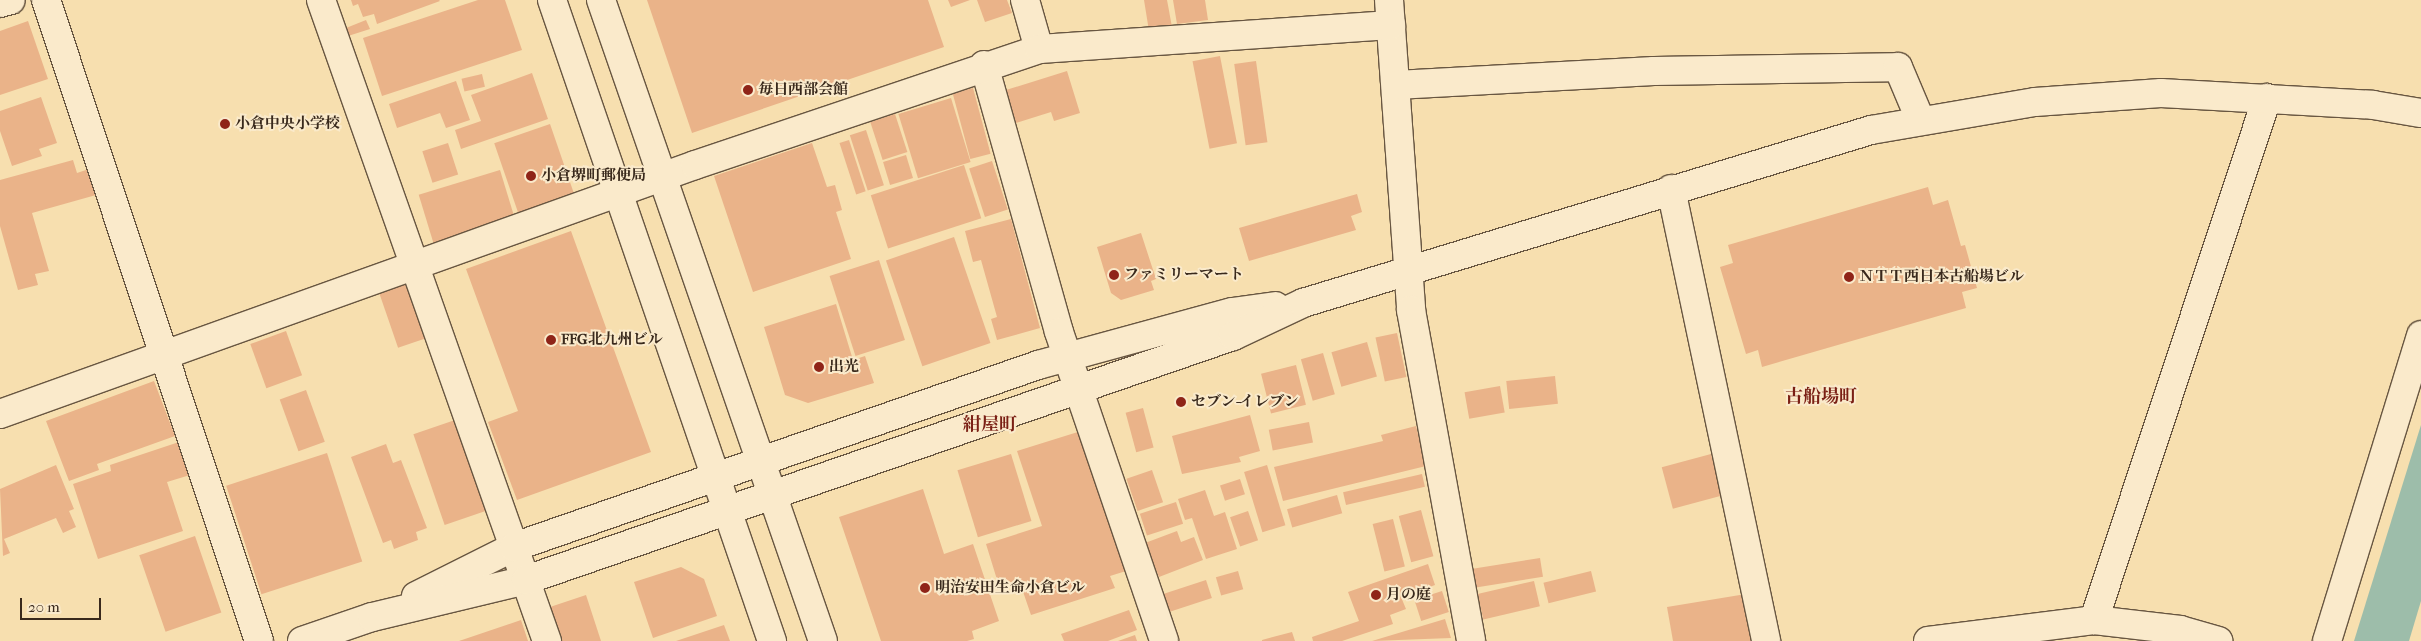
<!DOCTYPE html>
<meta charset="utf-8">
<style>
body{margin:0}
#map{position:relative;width:2421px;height:641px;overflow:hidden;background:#f7dfaf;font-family:"IM FELL French Canon","Noto Serif JP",serif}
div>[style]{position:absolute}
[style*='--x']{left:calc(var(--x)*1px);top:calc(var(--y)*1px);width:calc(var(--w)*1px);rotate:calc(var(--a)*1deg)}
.water>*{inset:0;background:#9dbdaa}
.building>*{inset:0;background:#eab389;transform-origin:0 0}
.roads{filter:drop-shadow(1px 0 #685641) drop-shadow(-1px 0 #685641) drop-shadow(0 1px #685641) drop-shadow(0 -1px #685641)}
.minor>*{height:28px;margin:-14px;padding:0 14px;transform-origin:14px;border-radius:14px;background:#faeacb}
.dots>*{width:14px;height:14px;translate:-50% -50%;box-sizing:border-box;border:2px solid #faeacb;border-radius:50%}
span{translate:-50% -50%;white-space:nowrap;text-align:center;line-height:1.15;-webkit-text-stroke:4px #faeacb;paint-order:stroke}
.poi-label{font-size:15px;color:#39291c;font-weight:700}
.left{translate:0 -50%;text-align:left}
.quarter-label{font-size:18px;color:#7a1f14;font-weight:700}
.scale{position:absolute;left:20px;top:598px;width:81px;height:22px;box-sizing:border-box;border:2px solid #39291c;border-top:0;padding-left:6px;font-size:15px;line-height:18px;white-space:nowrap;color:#39291c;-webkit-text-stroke:4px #faeacb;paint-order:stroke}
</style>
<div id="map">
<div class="water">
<i style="clip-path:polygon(2421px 425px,2421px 601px,2409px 641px,2354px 641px)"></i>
</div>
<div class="building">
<i style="clip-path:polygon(351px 0,439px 0,440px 1px,377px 24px,374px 14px,363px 17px,358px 4px,353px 6px)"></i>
<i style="clip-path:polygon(478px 0,505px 0,522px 50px,382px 96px,363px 38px)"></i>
<i style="clip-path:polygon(647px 0,928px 0,944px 47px,692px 133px)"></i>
<i style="clip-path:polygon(948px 0,970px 0,951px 7px)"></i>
<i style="clip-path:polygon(977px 0,1007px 0,1012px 13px,985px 22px)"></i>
<i style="clip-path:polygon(1144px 0,1167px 0,1172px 27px,1149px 31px)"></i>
<i style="clip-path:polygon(1173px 0,1205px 0,1208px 20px,1177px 24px)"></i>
<i style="clip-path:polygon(366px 20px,370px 29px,348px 36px,346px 28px)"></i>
<i style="clip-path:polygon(28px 21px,48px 79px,0 95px,0 31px)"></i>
<i style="left:1220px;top:56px;width:89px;height:28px;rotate:79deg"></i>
<i style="left:1256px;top:61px;width:82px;height:22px;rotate:82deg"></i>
<i style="clip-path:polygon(1067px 71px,1080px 113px,1054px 121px,1051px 112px,1016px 123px,1006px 90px)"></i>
<i style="clip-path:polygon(532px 73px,548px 119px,461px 149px,455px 130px,481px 121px,471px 95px)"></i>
<i style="left:482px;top:74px;width:13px;height:21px;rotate:77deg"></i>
<i style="clip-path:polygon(456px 81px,470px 120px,446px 128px,440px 113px,397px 128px,389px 104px)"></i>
<i style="left:973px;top:88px;width:68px;height:21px;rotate:75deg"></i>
<i style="clip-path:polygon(41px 97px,57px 143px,39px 149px,42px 156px,12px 166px,0 131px,0 111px)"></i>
<i style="left:951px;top:98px;width:67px;height:55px;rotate:73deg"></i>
<i style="left:895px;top:114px;width:40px;height:26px;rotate:72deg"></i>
<i style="left:550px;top:124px;width:78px;height:59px;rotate:71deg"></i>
<i style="left:866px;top:130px;width:58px;height:17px;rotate:72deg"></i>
<i style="left:849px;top:140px;width:54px;height:10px;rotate:72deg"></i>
<i style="left:448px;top:143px;width:33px;height:27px;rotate:72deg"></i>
<i style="clip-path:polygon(812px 143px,827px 187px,835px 185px,842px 210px,836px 212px,851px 259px,753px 292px,714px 176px)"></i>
<i style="left:906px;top:155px;width:24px;height:24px;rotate:73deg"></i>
<i style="clip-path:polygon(73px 160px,77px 173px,89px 169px,96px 195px,32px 213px,49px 271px,35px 274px,38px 285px,18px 290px,0 226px,0 180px)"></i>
<i style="left:992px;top:161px;width:51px;height:24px;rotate:72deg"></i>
<i style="left:964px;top:165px;width:56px;height:98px;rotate:72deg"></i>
<i style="left:500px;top:170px;width:53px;height:85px;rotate:73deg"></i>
<i style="clip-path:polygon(1928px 187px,1933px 205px,1948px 200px,1961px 246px,1965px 245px,1977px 288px,1962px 292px,1966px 308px,1762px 367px,1758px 350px,1746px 354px,1720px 267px,1733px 263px,1728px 245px)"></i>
<i style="clip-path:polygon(1357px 194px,1362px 212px,1351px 216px,1356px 230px,1249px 261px,1239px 228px)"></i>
<i style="clip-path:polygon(1011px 219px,1040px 328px,997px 340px,991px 319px,997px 317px,981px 260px,973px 262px,965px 231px)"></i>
<i style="clip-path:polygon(571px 231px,651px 452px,517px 500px,488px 422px,518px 411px,466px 269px)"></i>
<i style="clip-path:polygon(1141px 233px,1156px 279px,1151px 281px,1154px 290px,1121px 300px,1111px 293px,1097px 247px)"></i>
<i style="left:954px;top:237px;width:112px;height:72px;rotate:71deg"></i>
<i style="left:879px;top:260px;width:84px;height:52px;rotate:72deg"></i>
<i style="left:405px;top:282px;width:60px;height:28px;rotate:71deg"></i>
<i style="clip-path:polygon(836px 304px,853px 360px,865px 356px,874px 383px,808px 403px,785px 395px,764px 327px)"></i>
<i style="left:286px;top:331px;width:47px;height:38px;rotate:70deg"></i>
<i style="left:1397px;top:333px;width:45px;height:22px;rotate:78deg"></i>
<i style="left:1367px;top:342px;width:36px;height:37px;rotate:74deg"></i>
<i style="left:1323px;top:353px;width:43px;height:23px;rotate:74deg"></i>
<i style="left:1296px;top:365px;width:41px;height:36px;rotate:76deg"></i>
<i style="left:1555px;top:376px;width:28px;height:49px;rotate:84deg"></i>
<i style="clip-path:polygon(154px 381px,175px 436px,97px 464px,99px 470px,69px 481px,46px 421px)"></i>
<i style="left:1500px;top:386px;width:27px;height:36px;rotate:80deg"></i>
<i style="left:306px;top:390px;width:55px;height:28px;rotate:70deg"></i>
<i style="left:1143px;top:408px;width:41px;height:18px;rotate:75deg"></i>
<i style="clip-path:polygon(1250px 415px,1260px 451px,1239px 457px,1241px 462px,1182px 474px,1172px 436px)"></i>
<i style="left:455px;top:420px;width:96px;height:44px;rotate:71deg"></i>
<i style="left:1309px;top:422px;width:21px;height:41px;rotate:79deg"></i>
<i style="clip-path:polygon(1416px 426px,1426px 466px,1283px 501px,1274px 467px,1383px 441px,1381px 435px)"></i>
<i style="clip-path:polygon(1081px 431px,1126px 571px,1110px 576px,1115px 588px,1031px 615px,1019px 580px,999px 586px,986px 544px,1042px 526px,1017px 451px)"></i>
<i style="clip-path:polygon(179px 442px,190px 475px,167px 482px,183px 531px,98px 559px,73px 484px,111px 471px,110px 465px)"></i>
<i style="clip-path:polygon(386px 444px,393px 463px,401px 460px,427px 528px,416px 532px,418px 540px,394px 549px,391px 540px,383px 543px,351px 457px)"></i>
<i style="left:327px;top:453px;width:114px;height:106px;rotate:72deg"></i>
<i style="left:1011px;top:454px;width:70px;height:56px;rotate:73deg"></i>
<i style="left:1711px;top:454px;width:43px;height:51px;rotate:75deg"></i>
<i style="clip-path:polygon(56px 465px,74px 509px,69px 511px,76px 527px,63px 533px,56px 518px,4px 539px,10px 553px,3px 556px,0 489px)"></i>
<i style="left:1267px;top:465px;width:63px;height:24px;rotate:73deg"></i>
<i style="left:1152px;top:470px;width:34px;height:27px;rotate:71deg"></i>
<i style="left:1422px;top:474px;width:13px;height:81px;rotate:77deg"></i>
<i style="left:1240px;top:479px;width:16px;height:21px;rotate:72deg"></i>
<i style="clip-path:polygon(923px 489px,944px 554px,973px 544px,999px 621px,972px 631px,974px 639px,967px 641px,881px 641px,839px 517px)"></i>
<i style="clip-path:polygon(1205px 490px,1214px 516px,1225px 512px,1237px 549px,1206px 559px,1192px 518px,1185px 520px,1178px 499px)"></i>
<i style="left:1337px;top:495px;width:19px;height:52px;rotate:74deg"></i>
<i style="left:1176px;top:502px;width:23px;height:38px;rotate:72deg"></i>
<i style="left:1421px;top:510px;width:48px;height:23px;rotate:75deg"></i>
<i style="left:1248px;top:511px;width:31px;height:19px;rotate:71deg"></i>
<i style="left:1393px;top:519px;width:49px;height:21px;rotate:76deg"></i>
<i style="clip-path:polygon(1177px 531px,1181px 542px,1194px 537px,1203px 560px,1159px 577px,1145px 543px)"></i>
<i style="left:195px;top:536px;width:81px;height:59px;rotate:71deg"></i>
<i style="left:1540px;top:558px;width:19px;height:68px;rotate:81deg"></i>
<i style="clip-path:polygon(1428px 564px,1435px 585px,1401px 597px,1406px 609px,1390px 615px,1393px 624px,1342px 641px,1313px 641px,1312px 637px,1359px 621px,1348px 592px)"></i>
<i style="clip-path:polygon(681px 567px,704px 579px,717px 616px,653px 638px,634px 582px)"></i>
<i style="left:1238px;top:571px;width:19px;height:23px;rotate:74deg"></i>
<i style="left:1591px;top:571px;width:21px;height:49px;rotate:76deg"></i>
<i style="left:1206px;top:580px;width:19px;height:45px;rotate:72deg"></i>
<i style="left:1534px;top:581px;width:26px;height:58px;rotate:77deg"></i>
<i style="left:1442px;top:591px;width:22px;height:29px;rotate:72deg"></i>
<i style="clip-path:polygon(1746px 594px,1755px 641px,1673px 641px,1667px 607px)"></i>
<i style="clip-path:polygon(586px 595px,601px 641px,558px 641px,547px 608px)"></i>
<i style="clip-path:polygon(1129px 610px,1137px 630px,1108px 641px,1064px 641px,1061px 634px)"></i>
<i style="clip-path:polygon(1445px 619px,1451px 638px,1372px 641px)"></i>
<i style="clip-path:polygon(521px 620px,528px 641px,459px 641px)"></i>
<i style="clip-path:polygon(724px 625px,730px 641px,676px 641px)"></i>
<i style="clip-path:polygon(1292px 632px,1295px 641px,1262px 641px,1262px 640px)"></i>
<i style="clip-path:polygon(1135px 635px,1137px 641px,1118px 641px)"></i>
</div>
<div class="roads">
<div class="minor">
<i style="--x:46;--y:0;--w:675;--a:71.62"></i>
<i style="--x:321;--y:0;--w:680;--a:70.58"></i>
<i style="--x:552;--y:0;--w:678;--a:71.06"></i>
<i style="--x:601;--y:0;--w:678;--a:70.9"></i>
<i style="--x:1025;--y:0;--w:51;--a:74.1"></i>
<i style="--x:1389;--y:0;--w:311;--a:85.9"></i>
<i style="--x:1411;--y:310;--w:336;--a:79.7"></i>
<i style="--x:0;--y:3;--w:11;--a:-15"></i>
<i style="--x:984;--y:65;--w:277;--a:74.3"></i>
<i style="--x:1059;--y:332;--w:326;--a:71.2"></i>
<i style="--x:1396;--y:85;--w:258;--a:-3.1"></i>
<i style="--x:1654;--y:71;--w:244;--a:-0.9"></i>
<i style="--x:1898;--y:67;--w:56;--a:67.1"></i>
<i style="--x:1671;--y:189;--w:462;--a:78.1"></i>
<i style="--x:0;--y:414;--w:738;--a:-19.71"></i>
<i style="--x:695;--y:165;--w:363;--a:-18.6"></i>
<i style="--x:1039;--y:49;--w:353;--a:-3.9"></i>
<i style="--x:416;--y:596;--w:110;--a:-26.6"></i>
<i style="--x:514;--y:547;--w:555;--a:-19.15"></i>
<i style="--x:1038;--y:365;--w:201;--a:-15.3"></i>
<i style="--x:1232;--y:312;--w:44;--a:-7.8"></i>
<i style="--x:2094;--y:620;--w:550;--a:-71.66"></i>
<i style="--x:302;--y:641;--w:74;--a:-18.9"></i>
<i style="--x:372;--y:617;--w:158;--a:-13.5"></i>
<i style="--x:526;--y:580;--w:748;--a:-19.04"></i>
<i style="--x:1233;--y:336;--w:77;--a:-25.2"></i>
<i style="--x:1303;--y:303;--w:594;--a:-16.94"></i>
<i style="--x:1871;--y:130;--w:166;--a:-9.7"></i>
<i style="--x:2035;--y:102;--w:126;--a:-4.1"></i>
<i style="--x:2161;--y:93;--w:212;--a:3.2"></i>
<i style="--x:2373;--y:105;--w:49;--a:9.5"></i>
<i style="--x:1928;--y:641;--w:167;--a:-7.2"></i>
<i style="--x:2094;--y:620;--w:87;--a:6.6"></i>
<i style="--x:2180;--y:630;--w:40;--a:16"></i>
<i style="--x:2327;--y:641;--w:320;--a:-72.9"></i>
</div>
</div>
<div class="dots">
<i style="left:748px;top:90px;background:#8f2418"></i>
<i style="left:225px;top:124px;background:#8f2418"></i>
<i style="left:531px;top:176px;background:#8f2418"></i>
<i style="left:1114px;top:275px;background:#8f2418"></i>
<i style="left:1849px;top:277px;background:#8f2418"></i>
<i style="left:551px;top:340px;background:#8f2418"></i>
<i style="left:819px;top:367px;background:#8f2418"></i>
<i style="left:1181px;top:402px;background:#8f2418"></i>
<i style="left:925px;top:588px;background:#8f2418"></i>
<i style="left:1376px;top:595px;background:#8f2418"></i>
</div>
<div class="poi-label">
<span class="left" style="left:758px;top:90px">毎日西部会館</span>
<span class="left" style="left:235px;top:124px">小倉中央小学校</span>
<span class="left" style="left:541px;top:176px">小倉堺町郵便局</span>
<span class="left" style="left:1124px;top:275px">ファミリーマート</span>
<span class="left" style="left:1859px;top:277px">ＮＴＴ西日本古船場ビル</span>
<span class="left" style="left:561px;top:340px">FFG北九州ビル</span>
<span class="left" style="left:829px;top:367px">出光</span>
<span class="left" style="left:1191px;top:402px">セブン-イレブン</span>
<span class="left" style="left:935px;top:588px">明治安田生命小倉ビル</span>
<span class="left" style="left:1386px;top:595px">月の庭</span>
</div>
<div class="quarter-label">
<span style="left:1821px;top:397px">古船場町</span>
<span style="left:990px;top:425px">紺屋町</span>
</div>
<div class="scale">20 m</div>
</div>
